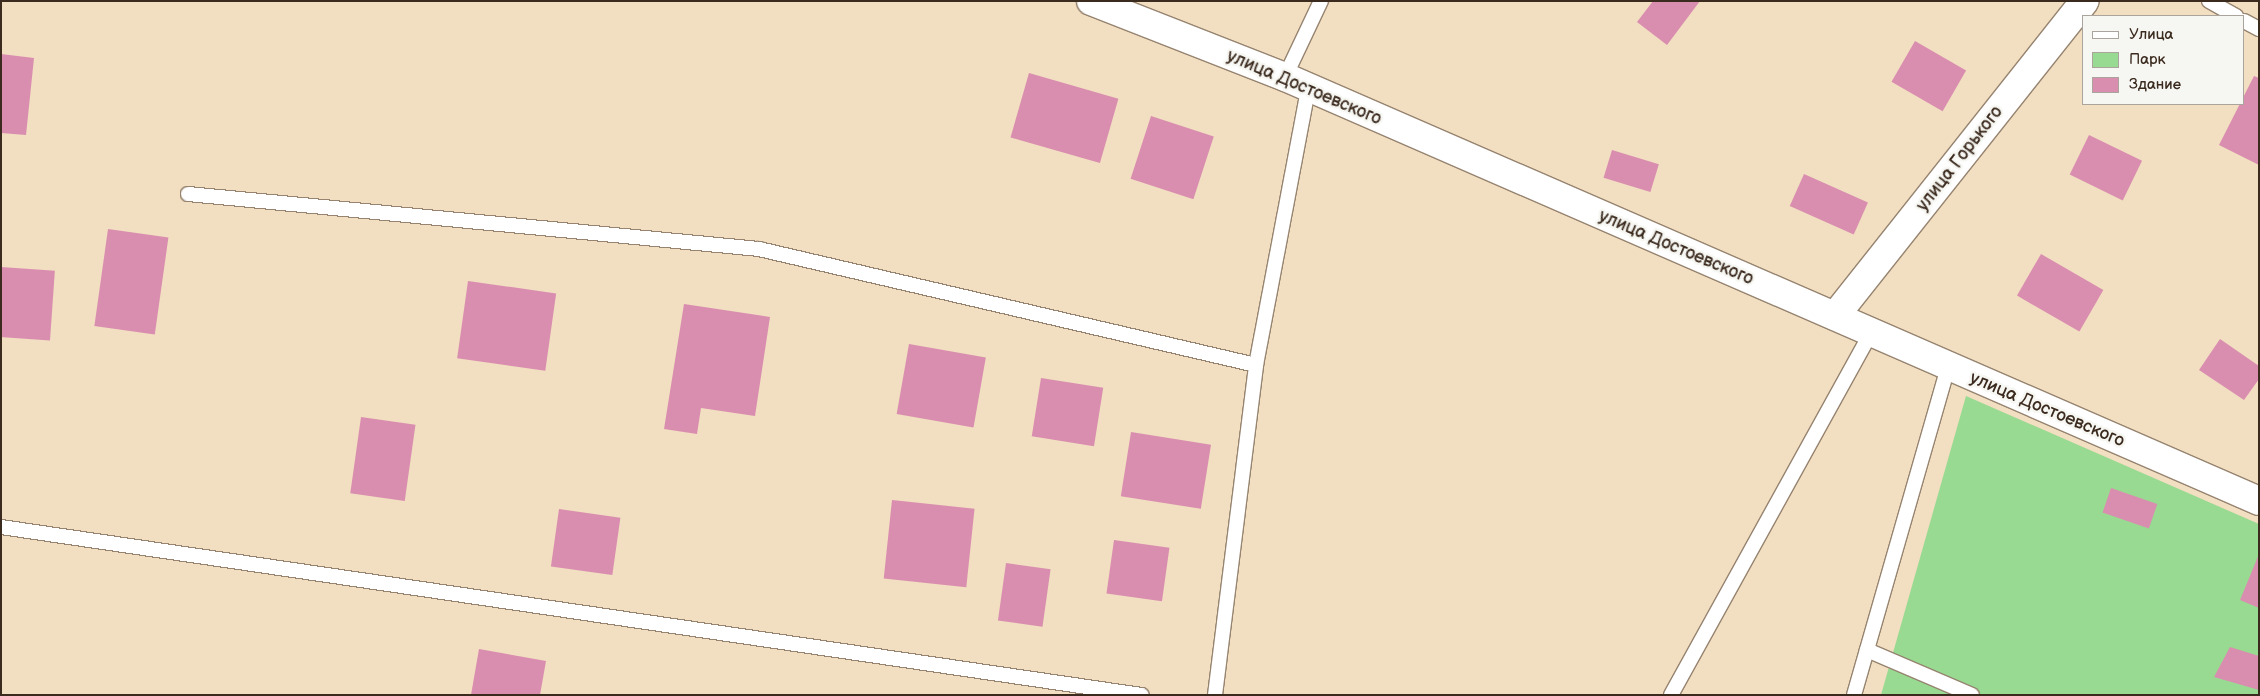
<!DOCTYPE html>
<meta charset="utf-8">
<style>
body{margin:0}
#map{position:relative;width:2260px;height:696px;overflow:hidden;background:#f2dec1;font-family:"Balsamiq Sans",sans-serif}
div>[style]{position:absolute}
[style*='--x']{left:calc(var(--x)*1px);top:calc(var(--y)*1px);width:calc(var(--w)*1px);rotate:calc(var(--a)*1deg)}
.green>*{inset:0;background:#98da91}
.building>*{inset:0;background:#d98eaf;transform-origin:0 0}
.roads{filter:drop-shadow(1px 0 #968470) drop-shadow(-1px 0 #968470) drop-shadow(0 1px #968470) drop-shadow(0 -1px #968470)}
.service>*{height:14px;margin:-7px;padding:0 7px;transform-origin:7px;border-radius:7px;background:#fff}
.minor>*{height:28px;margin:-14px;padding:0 14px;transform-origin:14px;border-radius:14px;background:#fff}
span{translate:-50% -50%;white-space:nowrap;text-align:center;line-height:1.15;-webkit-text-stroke:5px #f6f6f2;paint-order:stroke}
.street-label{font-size:18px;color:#3b2a1e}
.frame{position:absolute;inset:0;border:2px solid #3b2a1e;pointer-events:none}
.legend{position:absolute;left:2082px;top:15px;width:162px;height:90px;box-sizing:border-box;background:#f6f6f2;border:1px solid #aba49d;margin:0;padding:6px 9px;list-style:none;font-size:15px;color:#3b2a1e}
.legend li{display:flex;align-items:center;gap:10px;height:25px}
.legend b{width:25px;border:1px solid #aba49d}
</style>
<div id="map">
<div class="green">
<i style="clip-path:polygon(1966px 396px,2259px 524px,2259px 695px,1881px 695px)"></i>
</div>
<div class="building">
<i style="clip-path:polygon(1653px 1px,1700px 1px,1667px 45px,1637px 22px)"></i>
<i style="left:1915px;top:41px;width:59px;height:47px;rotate:30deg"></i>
<i style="clip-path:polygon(1px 54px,34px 58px,26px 135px,1px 133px)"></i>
<i style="left:1029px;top:73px;width:93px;height:67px;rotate:16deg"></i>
<i style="clip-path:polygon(2254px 76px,2259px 78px,2259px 165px,2219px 145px)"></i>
<i style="left:1151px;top:116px;width:66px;height:66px;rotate:18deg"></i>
<i style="left:2089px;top:135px;width:59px;height:44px;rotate:26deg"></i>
<i style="left:1612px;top:150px;width:49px;height:29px;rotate:17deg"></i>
<i style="left:1804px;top:174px;width:70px;height:35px;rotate:24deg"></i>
<i style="left:108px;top:229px;width:61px;height:98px;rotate:8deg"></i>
<i style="left:2041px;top:254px;width:72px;height:48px;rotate:30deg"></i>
<i style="left:1px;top:267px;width:54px;height:70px;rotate:4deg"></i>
<i style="left:468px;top:281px;width:89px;height:78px;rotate:8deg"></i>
<i style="clip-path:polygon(684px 304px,770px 317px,755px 416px,701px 408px,697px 434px,664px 429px)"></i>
<i style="clip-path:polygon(2220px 339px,2259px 366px,2259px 379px,2244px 400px,2199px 370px)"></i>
<i style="left:909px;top:344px;width:78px;height:71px;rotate:10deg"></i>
<i style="left:1041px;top:378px;width:63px;height:59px;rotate:9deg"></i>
<i style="left:361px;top:417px;width:55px;height:77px;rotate:8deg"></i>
<i style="left:1131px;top:432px;width:81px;height:65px;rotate:9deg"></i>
<i style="left:2111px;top:488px;width:49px;height:26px;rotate:19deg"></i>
<i style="left:892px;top:500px;width:83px;height:79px;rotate:6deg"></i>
<i style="left:559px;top:509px;width:62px;height:58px;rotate:8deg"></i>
<i style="left:1114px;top:540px;width:56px;height:54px;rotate:8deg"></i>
<i style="clip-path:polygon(2259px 554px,2259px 608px,2240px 600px)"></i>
<i style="left:1006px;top:563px;width:45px;height:58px;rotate:8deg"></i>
<i style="clip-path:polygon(2230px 647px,2259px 656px,2259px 690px,2214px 677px)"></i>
<i style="clip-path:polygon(479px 649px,546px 661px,540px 695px,471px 695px)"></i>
</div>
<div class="roads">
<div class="service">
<i style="--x:2209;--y:1;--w:31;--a:29"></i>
<i style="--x:2244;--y:21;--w:17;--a:28"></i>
<i style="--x:1285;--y:77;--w:84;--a:-64.7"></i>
<i style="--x:188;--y:194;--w:574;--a:5.5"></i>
<i style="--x:759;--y:249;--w:510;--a:13.14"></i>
<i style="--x:1;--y:527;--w:1153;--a:8.38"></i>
<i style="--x:1867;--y:650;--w:114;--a:23.2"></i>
<i style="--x:1215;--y:695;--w:333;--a:-82.9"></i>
<i style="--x:1256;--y:365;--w:280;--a:-79.3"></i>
<i style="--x:1671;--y:695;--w:414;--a:-61.1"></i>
<i style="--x:1854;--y:695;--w:341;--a:-74"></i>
</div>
<div class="minor">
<i style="--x:1091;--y:1;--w:208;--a:21.4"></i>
<i style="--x:1285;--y:77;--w:1062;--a:23.52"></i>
<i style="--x:1835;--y:316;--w:402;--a:-51.6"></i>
</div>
</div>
<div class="street-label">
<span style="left:1304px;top:88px;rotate:23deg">улица Достоевского</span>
<span style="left:1960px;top:159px;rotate:-52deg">улица Горького</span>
<span style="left:1676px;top:248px;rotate:23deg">улица Достоевского</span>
<span style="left:2047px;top:410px;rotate:23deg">улица Достоевского</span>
</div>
<div class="frame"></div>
<ul class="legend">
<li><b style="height:6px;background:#fff"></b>Улица</li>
<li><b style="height:14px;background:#98da91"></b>Парк</li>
<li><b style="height:14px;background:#d98eaf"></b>Здание</li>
</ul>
</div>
